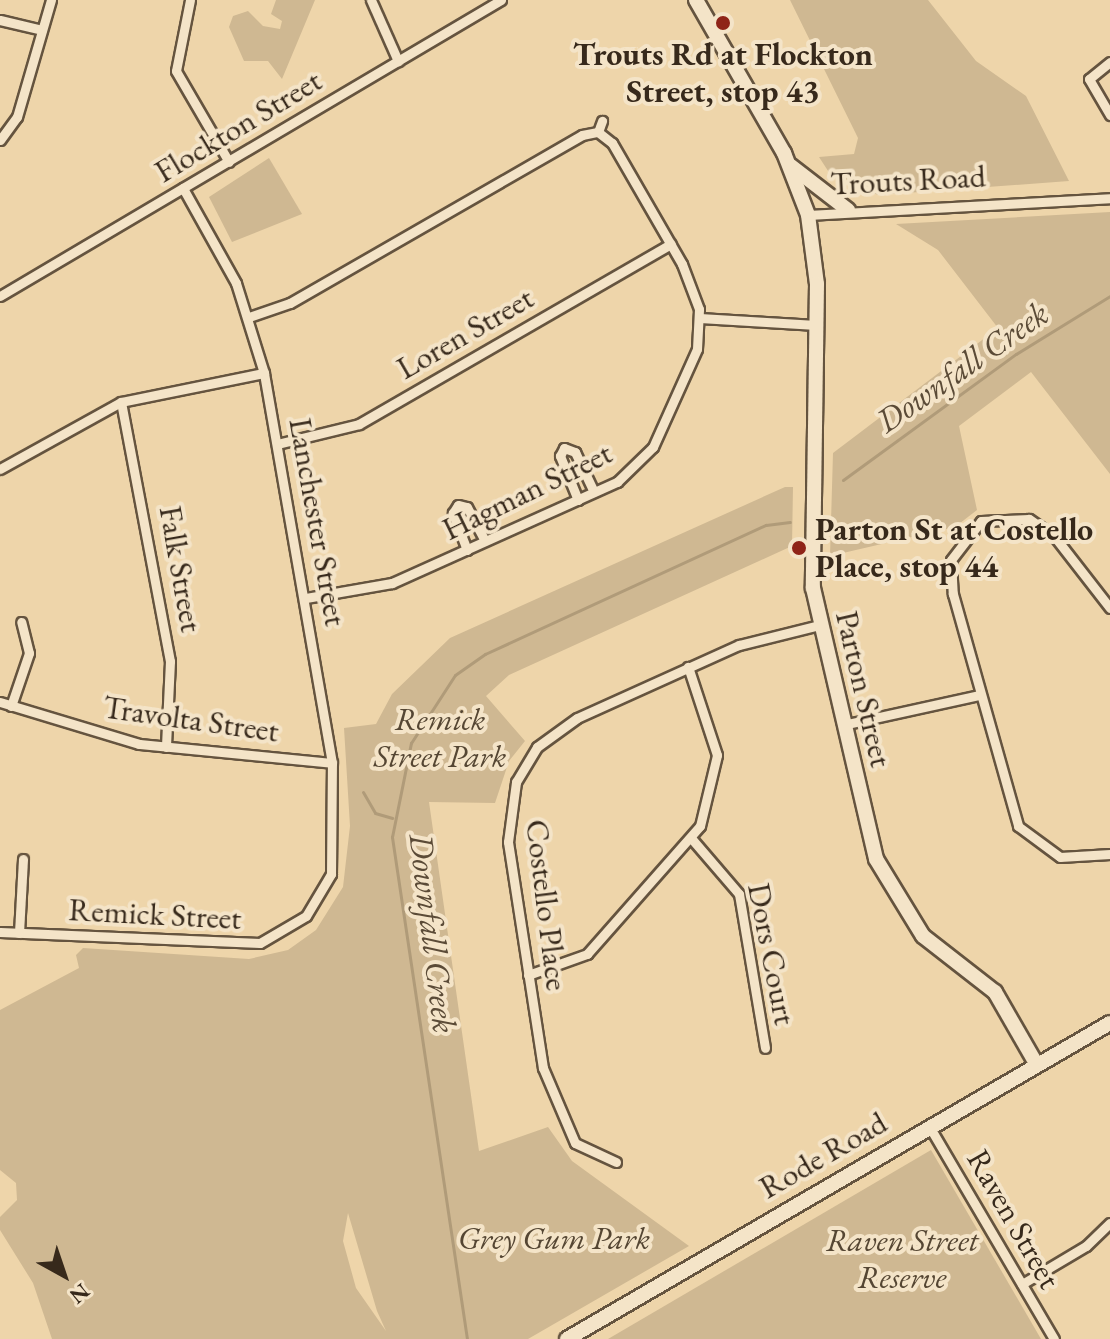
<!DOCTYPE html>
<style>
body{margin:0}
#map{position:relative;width:1110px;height:1339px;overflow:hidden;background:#eed5aa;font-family:"EB Garamond",serif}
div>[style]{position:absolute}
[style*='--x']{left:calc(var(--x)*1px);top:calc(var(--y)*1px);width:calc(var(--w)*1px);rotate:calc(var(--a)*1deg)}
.green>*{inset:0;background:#cfb892}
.stream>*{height:3px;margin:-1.5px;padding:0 1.5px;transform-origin:1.5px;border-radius:1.5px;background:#b09b79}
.roads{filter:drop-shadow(2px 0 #65543f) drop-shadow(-2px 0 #65543f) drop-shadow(0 2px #65543f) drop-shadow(0 -2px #65543f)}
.street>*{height:9px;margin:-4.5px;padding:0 4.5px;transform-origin:4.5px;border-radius:4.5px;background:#f4e4c8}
.secondary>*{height:14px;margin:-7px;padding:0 7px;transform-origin:7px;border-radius:7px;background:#f4e4c8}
.dots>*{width:22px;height:22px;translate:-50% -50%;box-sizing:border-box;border:4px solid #f4e4c8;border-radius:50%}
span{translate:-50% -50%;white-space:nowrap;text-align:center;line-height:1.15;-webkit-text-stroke:8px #f4e4c8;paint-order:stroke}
.poi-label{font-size:32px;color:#37291b;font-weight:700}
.left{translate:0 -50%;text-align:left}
.street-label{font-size:32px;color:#37291b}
.park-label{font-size:32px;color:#554633;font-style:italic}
.water-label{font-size:34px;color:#5b4b37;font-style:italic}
.north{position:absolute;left:24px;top:1235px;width:80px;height:80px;-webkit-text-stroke:6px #f4e4c8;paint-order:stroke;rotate:140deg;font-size:22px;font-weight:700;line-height:32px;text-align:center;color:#37291b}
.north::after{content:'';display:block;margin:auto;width:28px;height:36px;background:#37291b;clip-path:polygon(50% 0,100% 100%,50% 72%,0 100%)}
</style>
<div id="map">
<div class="green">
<i style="clip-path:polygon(276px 0,315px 0,282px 79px,268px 61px,244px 61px,229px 27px,233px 16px,248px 11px,263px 26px,280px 29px,282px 21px,271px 14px)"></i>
<i style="clip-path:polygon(790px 0,928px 0,976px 61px,1026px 96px,1069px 181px,878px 195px,832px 177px,819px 157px,854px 154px,858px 138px)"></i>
<i style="clip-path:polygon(269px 158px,302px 214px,232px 242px,209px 197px)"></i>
<i style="clip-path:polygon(1110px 212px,1110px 474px,1031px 372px,959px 426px,977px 510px,955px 527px,830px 556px,833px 453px,998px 328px,938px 250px,896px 224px)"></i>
<i style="clip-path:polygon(evenodd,785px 487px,793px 487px,792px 546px,509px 675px,486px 696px,525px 741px,509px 761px,495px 803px,429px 802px,479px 1151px,548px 1127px,572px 1161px,689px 1246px,528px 1339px,52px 1339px,33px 1283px,0 1230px,0 1217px,17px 1200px,16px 1183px,0 1170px,0 1010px,79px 968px,76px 955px,83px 948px,249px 959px,288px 950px,316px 930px,343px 887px,350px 826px,344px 728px,376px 724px,392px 694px,450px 638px,785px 487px,348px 1213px,377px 1311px,386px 1331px,356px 1288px,343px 1241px,348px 1213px)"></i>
<i style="clip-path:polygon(931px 1150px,1041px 1339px,608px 1339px)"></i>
</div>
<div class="stream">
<i style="--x:843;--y:480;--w:214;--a:-36.1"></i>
<i style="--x:1016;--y:354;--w:110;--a:-31.7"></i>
<i style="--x:363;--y:792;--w:24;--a:60"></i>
<i style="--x:375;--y:813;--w:18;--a:16"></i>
<i style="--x:467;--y:1339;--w:508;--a:-98.5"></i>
<i style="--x:392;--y:837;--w:96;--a:-78.6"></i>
<i style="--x:411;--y:743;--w:81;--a:-57.1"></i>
<i style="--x:455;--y:675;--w:37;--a:-35"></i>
<i style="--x:485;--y:654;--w:309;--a:-24.7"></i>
<i style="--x:766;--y:525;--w:24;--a:-7"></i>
</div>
<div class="roads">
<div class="street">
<i style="--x:190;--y:0;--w:72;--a:101.2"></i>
<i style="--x:176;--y:71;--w:105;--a:59.8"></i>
<i style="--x:371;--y:0;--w:67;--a:66.1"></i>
<i style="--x:0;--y:20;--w:43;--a:13.4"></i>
<i style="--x:1110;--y:62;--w:27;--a:141"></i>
<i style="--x:1089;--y:79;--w:42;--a:59.7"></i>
<i style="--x:0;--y:140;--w:29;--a:-54"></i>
<i style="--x:17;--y:117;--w:122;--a:-73.8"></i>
<i style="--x:808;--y:215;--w:302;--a:-3.2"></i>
<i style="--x:0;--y:296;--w:582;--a:-30.58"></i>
<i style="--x:249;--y:317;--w:43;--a:-18.9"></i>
<i style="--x:290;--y:303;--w:337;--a:-29.9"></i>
<i style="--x:582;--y:135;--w:16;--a:-11"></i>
<i style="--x:598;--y:132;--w:12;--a:-70"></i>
<i style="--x:700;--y:318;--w:116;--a:3.5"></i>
<i style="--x:121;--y:402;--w:264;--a:79.3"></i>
<i style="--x:170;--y:661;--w:86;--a:92.7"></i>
<i style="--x:277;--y:444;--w:84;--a:-13.7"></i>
<i style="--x:359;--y:424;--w:360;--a:-30"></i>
<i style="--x:0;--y:469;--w:138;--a:-29"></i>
<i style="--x:121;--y:402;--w:146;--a:-11.5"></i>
<i style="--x:578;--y:500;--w:48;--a:-112.2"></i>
<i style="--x:560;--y:456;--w:9;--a:-63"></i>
<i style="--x:564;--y:448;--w:12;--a:20"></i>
<i style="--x:575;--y:452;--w:44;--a:64.6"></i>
<i style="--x:467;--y:550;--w:40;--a:-111"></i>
<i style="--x:453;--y:513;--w:9;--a:-58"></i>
<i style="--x:458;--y:505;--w:9;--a:13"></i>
<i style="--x:467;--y:507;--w:38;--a:62"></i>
<i style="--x:306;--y:598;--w:87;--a:-9.9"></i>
<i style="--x:392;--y:583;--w:247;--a:-24.2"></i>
<i style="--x:617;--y:482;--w:50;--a:-44.2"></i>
<i style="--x:653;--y:447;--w:107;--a:-65.8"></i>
<i style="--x:697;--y:349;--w:40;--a:-87.1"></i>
<i style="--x:699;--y:309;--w:48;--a:-110.7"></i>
<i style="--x:682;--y:264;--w:140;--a:-120"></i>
<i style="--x:612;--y:143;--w:18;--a:-142"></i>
<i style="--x:1110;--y:608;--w:90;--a:-127.8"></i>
<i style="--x:1055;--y:537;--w:32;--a:-145"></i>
<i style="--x:1029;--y:519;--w:48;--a:177.6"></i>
<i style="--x:981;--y:521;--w:49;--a:127.6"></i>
<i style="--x:951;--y:560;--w:34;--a:87"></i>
<i style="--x:953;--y:594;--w:241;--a:74.3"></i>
<i style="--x:1018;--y:826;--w:52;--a:36.4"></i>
<i style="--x:1060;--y:857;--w:50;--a:-3.4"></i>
<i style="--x:0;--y:702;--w:145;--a:16.8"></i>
<i style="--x:139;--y:744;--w:194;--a:5.6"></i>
<i style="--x:11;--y:706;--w:56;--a:-71.2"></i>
<i style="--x:29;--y:653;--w:32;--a:-104"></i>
<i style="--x:843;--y:725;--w:139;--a:-12.4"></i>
<i style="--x:691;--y:838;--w:74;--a:49.4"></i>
<i style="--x:739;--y:894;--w:156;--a:80.4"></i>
<i style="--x:0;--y:932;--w:260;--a:2.4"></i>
<i style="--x:260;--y:943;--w:53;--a:-30.4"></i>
<i style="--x:306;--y:916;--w:49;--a:-59.2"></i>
<i style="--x:331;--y:874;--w:111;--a:-89.5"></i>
<i style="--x:332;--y:763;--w:396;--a:-99.9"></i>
<i style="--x:264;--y:373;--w:94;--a:-107.3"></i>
<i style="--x:236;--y:283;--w:109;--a:-119.2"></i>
<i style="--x:19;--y:933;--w:74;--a:-86.9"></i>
<i style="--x:528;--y:975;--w:63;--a:-19.6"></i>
<i style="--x:587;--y:954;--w:171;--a:-48.6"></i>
<i style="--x:700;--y:826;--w:73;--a:-76.5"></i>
<i style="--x:717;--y:755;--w:93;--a:-108.2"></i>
<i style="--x:929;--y:1126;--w:247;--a:59.6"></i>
<i style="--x:616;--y:1162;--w:45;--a:-155.1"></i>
<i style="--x:575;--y:1143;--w:82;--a:-113.1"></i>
<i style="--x:543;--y:1068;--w:229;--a:-98.8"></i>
<i style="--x:508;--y:842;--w:61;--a:-82.4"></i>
<i style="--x:516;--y:782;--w:41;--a:-59"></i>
<i style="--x:537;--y:747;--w:49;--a:-35.9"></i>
<i style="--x:577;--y:718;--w:178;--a:-24.3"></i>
<i style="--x:739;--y:645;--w:83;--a:-13.9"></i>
<i style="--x:1022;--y:1284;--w:74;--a:-30.7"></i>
<i style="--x:1086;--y:1246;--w:33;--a:-44"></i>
</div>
<div class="secondary">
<i style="--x:696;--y:0;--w:177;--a:60.1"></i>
<i style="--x:784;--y:153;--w:66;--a:68.8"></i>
<i style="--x:808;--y:215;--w:70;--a:82.6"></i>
<i style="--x:817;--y:284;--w:304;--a:90.8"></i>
<i style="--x:813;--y:588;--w:278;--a:76.9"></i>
<i style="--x:876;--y:859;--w:90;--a:58.6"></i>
<i style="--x:923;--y:936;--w:91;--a:37.9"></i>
<i style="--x:995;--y:992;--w:84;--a:60.1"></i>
<i style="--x:791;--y:166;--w:72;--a:37.7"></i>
<i style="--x:567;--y:1339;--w:628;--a:-30.2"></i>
</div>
</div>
<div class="dots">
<i style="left:723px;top:23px;background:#8f2418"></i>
<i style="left:799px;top:548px;background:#8f2418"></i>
</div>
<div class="poi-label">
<span style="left:723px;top:73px">Trouts Rd at Flockton<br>Street, stop 43</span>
<span class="left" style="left:815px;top:548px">Parton St at Costello<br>Place, stop 44</span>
</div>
<div class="street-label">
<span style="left:238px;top:126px;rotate:-31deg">Flockton Street</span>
<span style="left:908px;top:180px;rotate:-3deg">Trouts Road</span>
<span style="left:465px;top:333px;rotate:-30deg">Loren Street</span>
<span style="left:527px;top:491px;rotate:-26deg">Hagman Street</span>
<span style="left:318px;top:522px;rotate:80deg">Lanchester Street</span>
<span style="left:181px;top:569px;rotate:80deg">Falk Street</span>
<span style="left:864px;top:689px;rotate:77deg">Parton Street</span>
<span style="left:191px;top:719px;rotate:8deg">Travolta Street</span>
<span style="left:547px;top:905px;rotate:83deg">Costello Place</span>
<span style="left:155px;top:914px;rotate:3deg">Remick Street</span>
<span style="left:772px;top:954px;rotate:79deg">Dors Court</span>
<span style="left:823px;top:1155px;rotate:-30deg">Rode Road</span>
<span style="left:1014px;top:1219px;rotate:60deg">Raven Street</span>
</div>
<div class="park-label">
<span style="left:440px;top:738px">Remick<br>Street Park</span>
<span style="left:554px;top:1238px">Grey Gum Park</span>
<span style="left:902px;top:1259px">Raven Street<br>Reserve</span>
</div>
<div class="water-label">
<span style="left:962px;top:367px;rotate:-35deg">Downfall Creek</span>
<span style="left:433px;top:933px;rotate:83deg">Downfall Creek</span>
</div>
<div class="north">N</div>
</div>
